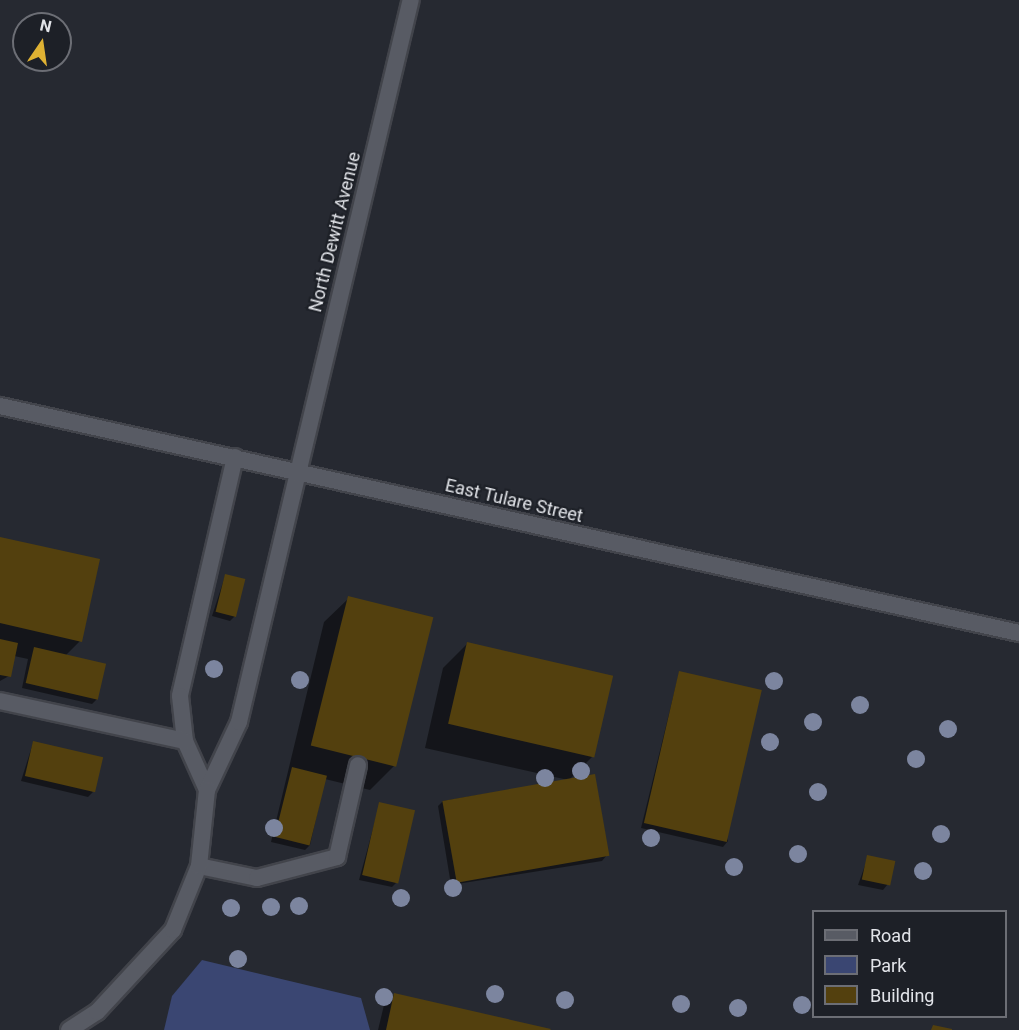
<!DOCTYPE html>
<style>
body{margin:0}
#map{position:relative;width:1019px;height:1030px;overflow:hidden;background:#262931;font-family:Roboto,sans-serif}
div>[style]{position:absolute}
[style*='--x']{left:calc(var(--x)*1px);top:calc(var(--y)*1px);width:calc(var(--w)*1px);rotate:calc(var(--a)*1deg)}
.green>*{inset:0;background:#3a4672}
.shadow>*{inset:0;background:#0007}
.building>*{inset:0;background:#53400e;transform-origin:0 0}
.roads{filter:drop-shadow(2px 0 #42444b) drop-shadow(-2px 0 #42444b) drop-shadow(0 2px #42444b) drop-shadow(0 -2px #42444b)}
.service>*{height:16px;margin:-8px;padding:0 8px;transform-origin:8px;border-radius:8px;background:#585b64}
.minor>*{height:16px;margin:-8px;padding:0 8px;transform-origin:8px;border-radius:8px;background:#585b64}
.secondary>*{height:16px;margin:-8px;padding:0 8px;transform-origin:8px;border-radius:8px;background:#585b64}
.trees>*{width:18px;height:18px;margin:-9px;border-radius:50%;background:#7c859f}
span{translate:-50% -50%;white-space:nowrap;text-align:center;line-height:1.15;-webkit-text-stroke:4.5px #1d2027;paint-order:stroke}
.street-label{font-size:18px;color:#e2e4e9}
.legend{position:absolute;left:812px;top:910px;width:195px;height:108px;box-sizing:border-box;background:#1d2027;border:2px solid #6c6e75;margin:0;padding:8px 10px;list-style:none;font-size:18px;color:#e2e4e9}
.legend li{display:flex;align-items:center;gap:12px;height:30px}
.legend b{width:30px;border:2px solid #6c6e75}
.north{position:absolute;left:12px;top:12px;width:60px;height:60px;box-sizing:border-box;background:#1d2027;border:2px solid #6c6e75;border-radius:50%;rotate:13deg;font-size:16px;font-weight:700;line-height:24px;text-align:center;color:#e2e4e9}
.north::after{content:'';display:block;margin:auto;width:21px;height:27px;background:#deb133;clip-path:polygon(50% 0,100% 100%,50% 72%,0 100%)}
</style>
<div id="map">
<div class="green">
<i style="clip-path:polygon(202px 960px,361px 998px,370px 1030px,164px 1030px,172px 996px)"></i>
</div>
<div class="shadow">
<i style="clip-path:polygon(0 538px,80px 641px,65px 656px,97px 699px,92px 704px,22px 688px,28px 659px,14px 656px,9px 676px,0 681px)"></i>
<i style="clip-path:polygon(225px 576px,235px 616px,230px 621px,212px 616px)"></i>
<i style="clip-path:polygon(349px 598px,394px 766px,370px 790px,325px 779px,310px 845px,305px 850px,271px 842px,324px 622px)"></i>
<i style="clip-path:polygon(467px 644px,593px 756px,569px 780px,607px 855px,602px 861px,451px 885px,438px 806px,443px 801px,568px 780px,425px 748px,443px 668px)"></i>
<i style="clip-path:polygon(679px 673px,728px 841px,723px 847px,641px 828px)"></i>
<i style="clip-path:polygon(33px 743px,93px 792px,88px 797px,21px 781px)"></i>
<i style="clip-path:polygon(380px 803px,397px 882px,392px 887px,359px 880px)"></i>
<i style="clip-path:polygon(868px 857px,888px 884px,883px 890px,858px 885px)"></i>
<i style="clip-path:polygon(394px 995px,548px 1030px,378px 1030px,384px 1005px)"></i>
</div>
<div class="building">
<i style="clip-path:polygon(0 537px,100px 559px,82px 642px,0 623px)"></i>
<i style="left:225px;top:574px;width:21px;height:39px;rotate:14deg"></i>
<i style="left:348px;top:596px;width:88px;height:154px;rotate:14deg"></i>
<i style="clip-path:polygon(0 639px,18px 643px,11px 677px,0 675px)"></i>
<i style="left:467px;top:642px;width:150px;height:84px;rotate:13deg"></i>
<i style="left:34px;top:647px;width:74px;height:37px;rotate:13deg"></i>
<i style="left:679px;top:671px;width:85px;height:156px;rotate:13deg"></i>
<i style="left:33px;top:741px;width:72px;height:36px;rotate:13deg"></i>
<i style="left:292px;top:767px;width:36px;height:72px;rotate:14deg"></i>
<i style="left:595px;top:774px;width:83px;height:155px;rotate:80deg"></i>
<i style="left:379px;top:802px;width:37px;height:75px;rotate:13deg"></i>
<i style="left:867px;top:855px;width:29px;height:25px;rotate:12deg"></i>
<i style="clip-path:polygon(394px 993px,551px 1029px,550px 1030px,386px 1030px)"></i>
<i style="clip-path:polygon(933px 1025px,952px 1029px,952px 1030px,931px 1030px)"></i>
</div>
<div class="roads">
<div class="service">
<i style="--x:235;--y:457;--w:245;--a:103"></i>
<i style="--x:180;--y:696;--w:45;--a:83.7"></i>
<i style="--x:185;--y:741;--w:54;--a:65.8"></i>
<i style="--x:207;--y:790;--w:75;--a:-64.8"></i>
<i style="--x:239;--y:722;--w:256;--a:-76.7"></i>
<i style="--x:0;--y:701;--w:189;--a:12.2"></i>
<i style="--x:199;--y:866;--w:59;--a:11.7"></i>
<i style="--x:257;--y:878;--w:83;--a:-14.7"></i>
<i style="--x:337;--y:857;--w:94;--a:-77.1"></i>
<i style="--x:69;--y:1030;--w:33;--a:-33"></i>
<i style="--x:97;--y:1012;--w:112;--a:-47.2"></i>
<i style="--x:173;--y:930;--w:69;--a:-67.9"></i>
<i style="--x:199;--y:866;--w:76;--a:-84"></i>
</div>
<div class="minor">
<i style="--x:298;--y:473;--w:486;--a:-76.6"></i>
</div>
<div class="secondary">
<i style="--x:0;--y:406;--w:1044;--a:12.56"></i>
</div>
</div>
<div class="trees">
<i style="left:214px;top:669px"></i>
<i style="left:300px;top:680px"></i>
<i style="left:774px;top:681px"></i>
<i style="left:860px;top:705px"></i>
<i style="left:813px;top:722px"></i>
<i style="left:948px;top:729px"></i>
<i style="left:770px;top:742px"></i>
<i style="left:916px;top:759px"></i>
<i style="left:581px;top:771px"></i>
<i style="left:545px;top:778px"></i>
<i style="left:818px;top:792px"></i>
<i style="left:274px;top:828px"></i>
<i style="left:941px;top:834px"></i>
<i style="left:651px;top:838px"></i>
<i style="left:798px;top:854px"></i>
<i style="left:734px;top:867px"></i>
<i style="left:923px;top:871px"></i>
<i style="left:453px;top:888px"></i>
<i style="left:401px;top:898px"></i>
<i style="left:299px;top:906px"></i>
<i style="left:271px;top:907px"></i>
<i style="left:231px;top:908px"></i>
<i style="left:238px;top:959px"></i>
<i style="left:495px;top:994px"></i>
<i style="left:384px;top:997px"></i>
<i style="left:565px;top:1000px"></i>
<i style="left:681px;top:1004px"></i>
<i style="left:802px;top:1005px"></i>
<i style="left:738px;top:1008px"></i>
</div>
<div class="street-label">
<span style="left:335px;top:232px;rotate:-76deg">North Dewitt Avenue</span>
<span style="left:514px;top:501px;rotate:13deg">East Tulare Street</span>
</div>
<ul class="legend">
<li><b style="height:8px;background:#585b64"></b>Road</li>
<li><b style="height:16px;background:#3a4672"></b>Park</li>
<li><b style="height:16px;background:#53400e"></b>Building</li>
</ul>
<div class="north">N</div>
</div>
